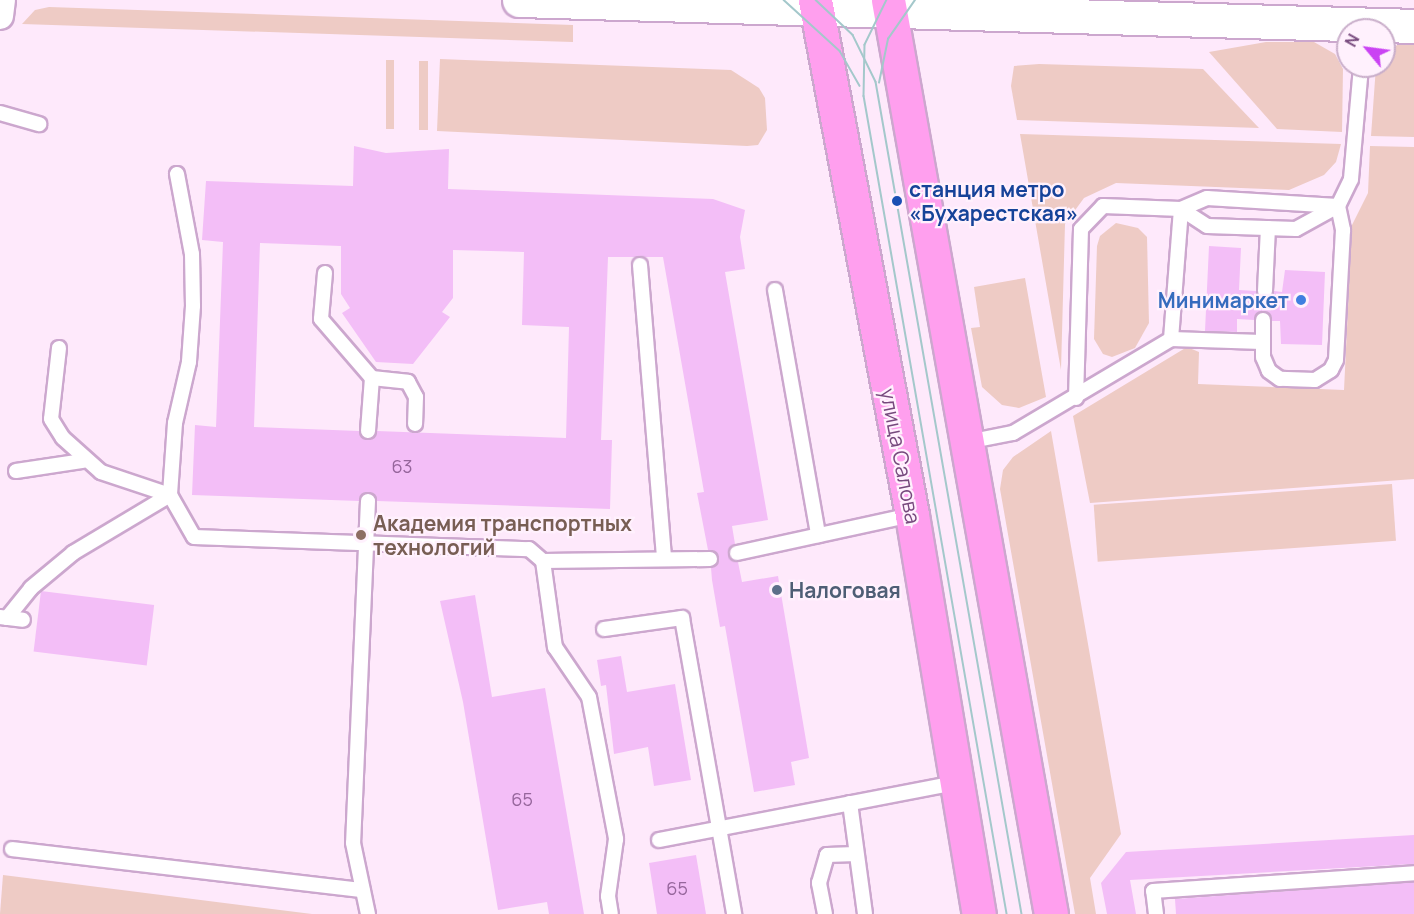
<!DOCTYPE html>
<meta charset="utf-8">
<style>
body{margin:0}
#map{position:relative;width:1414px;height:914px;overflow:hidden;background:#fee9fb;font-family:Manrope,sans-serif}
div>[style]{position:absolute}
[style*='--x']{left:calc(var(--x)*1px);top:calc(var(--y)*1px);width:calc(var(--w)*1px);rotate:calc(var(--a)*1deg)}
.green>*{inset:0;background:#eecbc5;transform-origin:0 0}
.building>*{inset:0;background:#f3bef7;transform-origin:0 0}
.roads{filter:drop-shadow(2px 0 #cca7ce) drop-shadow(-2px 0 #cca7ce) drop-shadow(0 2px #cca7ce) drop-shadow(0 -2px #cca7ce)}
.lane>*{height:14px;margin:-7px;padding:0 7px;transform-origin:7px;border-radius:7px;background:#fff}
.street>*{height:26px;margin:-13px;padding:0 13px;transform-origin:13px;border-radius:13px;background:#fff}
.secondary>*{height:33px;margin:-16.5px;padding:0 16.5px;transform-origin:16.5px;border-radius:16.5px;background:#fff}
.primary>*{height:33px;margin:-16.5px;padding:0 16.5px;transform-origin:16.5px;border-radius:16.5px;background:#ff9fee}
.tram>*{height:1.5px;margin:-0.75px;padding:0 0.75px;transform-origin:0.75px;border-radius:0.75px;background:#a4c8cb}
.dots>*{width:16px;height:16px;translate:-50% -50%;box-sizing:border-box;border:3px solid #fff1fd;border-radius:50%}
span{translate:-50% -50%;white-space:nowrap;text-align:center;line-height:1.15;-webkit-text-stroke:4.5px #fff1fd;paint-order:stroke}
.number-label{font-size:18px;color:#96669c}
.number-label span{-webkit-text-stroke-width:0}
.transit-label{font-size:21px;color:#164399;font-weight:700}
.left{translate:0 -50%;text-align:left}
.shop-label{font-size:21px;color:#366cbe;font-weight:700}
.right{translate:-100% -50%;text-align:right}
.street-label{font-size:21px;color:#77497d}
.education-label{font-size:21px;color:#785e54;font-weight:700}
.service-label{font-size:21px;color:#4e5e75;font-weight:700}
.north{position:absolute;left:1336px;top:18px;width:60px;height:60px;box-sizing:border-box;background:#fff1fd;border:2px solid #c9aeca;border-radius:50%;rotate:299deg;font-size:16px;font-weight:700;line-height:24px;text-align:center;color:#77497d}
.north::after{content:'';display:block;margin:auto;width:21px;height:27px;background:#ca43f3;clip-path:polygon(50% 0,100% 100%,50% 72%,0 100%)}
</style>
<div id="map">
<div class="green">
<i style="clip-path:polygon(49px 7px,573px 25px,573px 42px,22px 24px,35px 10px)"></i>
<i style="clip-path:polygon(1266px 42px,1314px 42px,1335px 54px,1343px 69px,1342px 132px,1277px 129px,1209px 52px)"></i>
<i style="clip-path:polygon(1399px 44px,1414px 45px,1414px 137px,1371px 136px,1376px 66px,1384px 66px,1384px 53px)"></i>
<i style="clip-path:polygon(440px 59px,731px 70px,759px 88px,765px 98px,767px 130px,758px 145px,747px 146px,437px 131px)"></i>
<i style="left:386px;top:60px;width:8px;height:69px"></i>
<i style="left:419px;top:61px;width:9px;height:69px"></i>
<i style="clip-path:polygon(1039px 64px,1203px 69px,1259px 128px,1017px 120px,1011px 86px,1014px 66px)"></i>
<i style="clip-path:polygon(1020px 134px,1341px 144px,1336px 162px,1324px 175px,1289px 190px,1116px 183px,1084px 198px,1065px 224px,1061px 370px)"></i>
<i style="clip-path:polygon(1370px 146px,1414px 147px,1414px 479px,1090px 503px,1073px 416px,1187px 347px,1199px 352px,1198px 384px,1344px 390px,1352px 225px,1368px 193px)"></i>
<i style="clip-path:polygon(1116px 223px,1138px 228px,1147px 237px,1149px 323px,1135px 348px,1112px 357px,1103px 354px,1094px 339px,1097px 246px,1100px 236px)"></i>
<i style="clip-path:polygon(1025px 278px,1046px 397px,1019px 408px,1002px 405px,982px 387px,971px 328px,980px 327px,974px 287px)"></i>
<i style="clip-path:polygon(1051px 431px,1121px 834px,1090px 878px,1096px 914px,1075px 914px,1000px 489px,1003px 470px,1013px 457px)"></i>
<i style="left:1392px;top:484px;width:57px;height:299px;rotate:86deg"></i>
<i style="clip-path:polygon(3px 875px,312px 914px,0 914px)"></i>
</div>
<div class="building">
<i style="clip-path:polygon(evenodd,354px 146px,386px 153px,449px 149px,448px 189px,713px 199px,745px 210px,740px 237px,745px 269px,725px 272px,768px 520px,732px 526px,735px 544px,728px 554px,738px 562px,742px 582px,778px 576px,809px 758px,791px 762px,795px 785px,754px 792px,725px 626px,720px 627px,712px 580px,711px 568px,719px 558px,708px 550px,697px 493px,704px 492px,663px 257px,608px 257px,601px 440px,612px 440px,610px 509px,377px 501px,368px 492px,359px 501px,192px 495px,195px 425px,216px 427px,223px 242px,202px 240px,206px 181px,353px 186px,354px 146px,260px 243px,341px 246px,341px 294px,350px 308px,342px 313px,376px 362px,413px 364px,450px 317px,442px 312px,453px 298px,453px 250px,524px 252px,522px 325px,569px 327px,566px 438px,377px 431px,368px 440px,359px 431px,254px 427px,260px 243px)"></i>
<i style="clip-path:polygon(1209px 246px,1241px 248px,1239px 290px,1256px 291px,1264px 300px,1274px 291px,1282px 292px,1285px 270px,1325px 272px,1322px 345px,1281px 344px,1280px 321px,1272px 321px,1264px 311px,1254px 320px,1237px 319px,1237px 332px,1205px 331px)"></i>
<i style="left:41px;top:591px;width:114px;height:61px;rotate:7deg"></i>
<i style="clip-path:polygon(475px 595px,492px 697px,545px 688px,584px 914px,549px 914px,547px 902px,498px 910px,463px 702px,440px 601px)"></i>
<i style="clip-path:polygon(621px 656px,627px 692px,675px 684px,691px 780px,654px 786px,648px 747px,614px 754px,606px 685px,601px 686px,597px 660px)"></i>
<i style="clip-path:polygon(1414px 835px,1414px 864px,1130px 880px,1136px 914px,1107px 914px,1101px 883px,1126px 852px)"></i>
<i style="clip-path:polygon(696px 855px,706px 914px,657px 914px,649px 863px)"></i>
<i style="clip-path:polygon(1414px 882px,1414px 914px,1176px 914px,1175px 899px)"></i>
</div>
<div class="roads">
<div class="lane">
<i style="--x:0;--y:113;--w:41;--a:15.8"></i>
<i style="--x:177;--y:174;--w:81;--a:79.4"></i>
<i style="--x:192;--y:254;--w:52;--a:88.9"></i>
<i style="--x:193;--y:306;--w:56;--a:94.1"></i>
<i style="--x:189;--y:362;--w:63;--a:102.9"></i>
<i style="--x:175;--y:423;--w:72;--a:94"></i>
<i style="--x:170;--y:495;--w:48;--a:60.3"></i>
<i style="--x:194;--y:537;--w:335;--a:2.1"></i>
<i style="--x:529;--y:549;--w:18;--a:41"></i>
<i style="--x:543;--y:561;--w:167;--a:-0.7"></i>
<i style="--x:1181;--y:209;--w:31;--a:33"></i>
<i style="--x:1207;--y:226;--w:89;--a:1.9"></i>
<i style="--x:1296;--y:229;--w:48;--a:-28.7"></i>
<i style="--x:1338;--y:206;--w:30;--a:-64"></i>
<i style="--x:1351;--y:179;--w:113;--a:-84.9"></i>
<i style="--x:640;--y:265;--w:294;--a:85.3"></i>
<i style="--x:325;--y:273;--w:46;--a:95"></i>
<i style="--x:321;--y:319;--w:78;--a:49.2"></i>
<i style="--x:372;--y:378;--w:36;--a:6"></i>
<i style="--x:408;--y:382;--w:17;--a:62"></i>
<i style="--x:416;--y:397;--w:27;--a:92"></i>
<i style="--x:775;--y:290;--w:249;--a:80"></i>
<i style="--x:1265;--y:291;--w:63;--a:-87.3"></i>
<i style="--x:1171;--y:339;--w:91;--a:1.9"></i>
<i style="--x:59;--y:348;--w:71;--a:96.4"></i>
<i style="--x:51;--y:419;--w:22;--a:58"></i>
<i style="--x:63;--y:438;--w:51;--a:41.8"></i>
<i style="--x:101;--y:472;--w:73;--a:18.4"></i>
<i style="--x:1076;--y:398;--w:169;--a:-88.3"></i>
<i style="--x:1081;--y:229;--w:32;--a:-46"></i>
<i style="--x:1103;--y:206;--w:78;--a:2.2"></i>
<i style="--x:1181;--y:209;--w:28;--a:-23"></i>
<i style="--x:1207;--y:198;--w:131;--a:3.5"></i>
<i style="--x:1338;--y:206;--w:25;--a:78"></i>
<i style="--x:1343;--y:230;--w:130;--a:93.1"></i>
<i style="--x:1336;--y:360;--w:11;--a:117"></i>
<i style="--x:1331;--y:370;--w:19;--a:148"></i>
<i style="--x:1315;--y:380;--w:35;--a:-178"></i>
<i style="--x:1280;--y:379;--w:14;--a:-144"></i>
<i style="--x:1269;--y:371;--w:15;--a:-113"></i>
<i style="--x:1263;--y:357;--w:37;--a:-90"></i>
<i style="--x:368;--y:431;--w:53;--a:-85.7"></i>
<i style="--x:967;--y:442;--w:47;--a:-11.1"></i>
<i style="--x:1013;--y:433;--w:184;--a:-30.7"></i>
<i style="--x:1171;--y:339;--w:130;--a:-85.6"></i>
<i style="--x:16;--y:471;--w:68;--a:-8.5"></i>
<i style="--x:368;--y:501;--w:342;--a:92.5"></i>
<i style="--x:353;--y:843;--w:73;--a:78.1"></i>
<i style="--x:737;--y:553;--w:179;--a:-12.3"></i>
<i style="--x:543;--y:561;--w:87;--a:82.1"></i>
<i style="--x:555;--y:647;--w:60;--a:55.8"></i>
<i style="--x:589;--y:697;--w:145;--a:79.2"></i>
<i style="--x:616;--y:839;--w:58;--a:98"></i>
<i style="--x:608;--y:896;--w:18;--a:81"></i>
<i style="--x:0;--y:617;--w:23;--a:7"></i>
<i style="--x:7;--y:618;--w:38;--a:-51"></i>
<i style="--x:31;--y:588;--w:55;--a:-39.8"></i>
<i style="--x:73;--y:553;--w:113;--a:-30.9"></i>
<i style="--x:604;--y:629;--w:79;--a:-8"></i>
<i style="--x:682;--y:618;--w:301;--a:80"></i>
<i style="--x:850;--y:803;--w:112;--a:82.3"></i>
<i style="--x:659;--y:840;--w:302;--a:-10.9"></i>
<i style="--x:12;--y:849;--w:353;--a:6.7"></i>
<i style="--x:825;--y:914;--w:32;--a:-101"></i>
<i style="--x:819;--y:883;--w:29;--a:-74"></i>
<i style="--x:827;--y:855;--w:29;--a:-2"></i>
<i style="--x:1156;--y:914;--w:23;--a:-97"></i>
<i style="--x:1153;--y:891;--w:262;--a:-3.9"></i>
</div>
<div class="street">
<i style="--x:0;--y:16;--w:16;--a:-83"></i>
</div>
<div class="secondary">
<i style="--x:519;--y:0;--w:895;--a:1.66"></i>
</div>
<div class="primary">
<i style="--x:815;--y:0;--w:524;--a:79.33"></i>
<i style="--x:912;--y:515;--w:405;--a:80.5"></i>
<i style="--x:888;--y:0;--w:928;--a:79.89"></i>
</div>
</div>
<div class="tram">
<i style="--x:784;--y:0;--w:76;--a:42.3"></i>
<i style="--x:840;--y:51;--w:40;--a:60.3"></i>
<i style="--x:816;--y:0;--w:51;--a:43.4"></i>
<i style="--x:853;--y:35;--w:52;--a:63.9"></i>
<i style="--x:876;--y:82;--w:845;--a:80.05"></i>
<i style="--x:887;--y:0;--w:50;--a:116.1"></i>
<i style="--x:865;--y:45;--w:51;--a:91.1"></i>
<i style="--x:864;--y:96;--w:830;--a:80.08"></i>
<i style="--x:879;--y:83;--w:45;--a:-78.4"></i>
<i style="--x:888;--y:39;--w:47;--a:-55.3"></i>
</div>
<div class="dots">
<i style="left:897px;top:201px;background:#1a4fb4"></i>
<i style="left:1301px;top:300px;background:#3f7fe0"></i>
<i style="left:361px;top:535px;background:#8d6e63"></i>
<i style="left:777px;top:590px;background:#5c6f8a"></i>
</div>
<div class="number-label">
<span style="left:402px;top:466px">63</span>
<span style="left:522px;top:799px">65</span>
<span style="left:677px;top:888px">65</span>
</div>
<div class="transit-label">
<span class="left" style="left:909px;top:201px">станция метро<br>«Бухарестская»</span>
</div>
<div class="shop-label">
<span class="right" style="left:1289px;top:300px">Минимаркет</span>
</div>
<div class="street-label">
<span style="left:901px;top:456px;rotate:79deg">улица Салова</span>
</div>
<div class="education-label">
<span class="left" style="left:373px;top:535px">Академия транспортных<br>технологий</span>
</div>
<div class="service-label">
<span class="left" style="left:789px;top:590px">Налоговая</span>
</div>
<div class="north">N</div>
</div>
